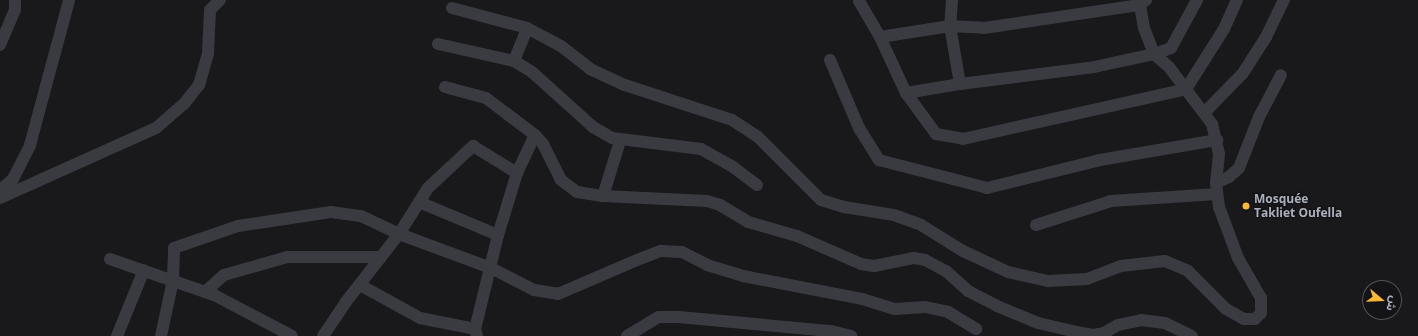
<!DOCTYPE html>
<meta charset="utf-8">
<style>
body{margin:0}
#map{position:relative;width:1418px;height:336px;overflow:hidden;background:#19191c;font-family:"Open Sans","Noto Sans Arabic",sans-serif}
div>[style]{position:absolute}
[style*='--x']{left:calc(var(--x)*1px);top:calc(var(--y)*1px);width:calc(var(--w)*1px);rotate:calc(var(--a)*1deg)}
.minor>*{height:12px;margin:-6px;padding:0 6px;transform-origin:6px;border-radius:6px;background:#3a3b41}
.dots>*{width:11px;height:11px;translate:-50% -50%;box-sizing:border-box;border:2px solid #141417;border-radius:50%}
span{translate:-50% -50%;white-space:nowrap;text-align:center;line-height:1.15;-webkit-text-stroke:3px #141417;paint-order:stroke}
.poi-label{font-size:12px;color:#abb0bc;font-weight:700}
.left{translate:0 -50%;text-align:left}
.north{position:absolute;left:1362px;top:280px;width:40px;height:40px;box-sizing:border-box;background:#141417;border:1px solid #505259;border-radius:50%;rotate:109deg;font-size:11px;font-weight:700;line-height:16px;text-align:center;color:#abb0bc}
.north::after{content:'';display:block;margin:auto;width:14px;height:18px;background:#fbb832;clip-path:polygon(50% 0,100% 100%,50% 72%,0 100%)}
</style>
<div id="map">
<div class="minor">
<i style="--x:952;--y:0;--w:26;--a:94"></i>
<i style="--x:950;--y:26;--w:59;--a:80.2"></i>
<i style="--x:960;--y:84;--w:135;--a:-7.2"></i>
<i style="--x:1094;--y:67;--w:61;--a:-12.2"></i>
<i style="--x:1154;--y:54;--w:18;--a:-19"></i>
<i style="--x:1171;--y:48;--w:55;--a:-61.6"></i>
<i style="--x:859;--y:1;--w:42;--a:59.7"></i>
<i style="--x:880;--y:37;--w:62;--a:65.1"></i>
<i style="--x:906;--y:93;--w:51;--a:53.8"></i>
<i style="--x:936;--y:134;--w:27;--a:10"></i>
<i style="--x:963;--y:139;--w:229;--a:-12.6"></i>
<i style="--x:1186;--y:89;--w:71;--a:-57.7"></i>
<i style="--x:1224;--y:29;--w:32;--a:-66"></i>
<i style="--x:452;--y:8;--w:78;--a:14.9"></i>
<i style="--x:527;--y:28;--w:38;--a:28"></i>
<i style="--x:561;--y:46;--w:37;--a:38"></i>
<i style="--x:590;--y:69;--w:38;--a:25"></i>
<i style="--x:625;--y:85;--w:113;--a:18.1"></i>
<i style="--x:732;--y:120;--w:31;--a:33"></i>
<i style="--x:758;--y:137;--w:89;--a:45"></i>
<i style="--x:821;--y:200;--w:24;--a:17"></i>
<i style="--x:844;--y:207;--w:51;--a:9.1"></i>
<i style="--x:894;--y:215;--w:29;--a:20"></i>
<i style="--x:921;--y:225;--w:49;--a:31.8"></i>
<i style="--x:963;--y:251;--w:50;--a:25"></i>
<i style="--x:1008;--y:272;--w:41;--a:12.7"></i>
<i style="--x:1048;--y:281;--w:39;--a:-3"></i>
<i style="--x:1087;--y:279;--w:36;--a:-21"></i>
<i style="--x:1121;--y:266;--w:44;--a:-6.5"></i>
<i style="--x:1165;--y:261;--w:25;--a:23"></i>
<i style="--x:1188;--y:271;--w:54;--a:45"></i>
<i style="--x:1226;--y:309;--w:21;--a:29"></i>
<i style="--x:1244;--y:319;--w:11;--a:0"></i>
<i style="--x:1255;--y:319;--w:8;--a:-45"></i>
<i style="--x:1261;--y:313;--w:15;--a:-90"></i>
<i style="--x:1261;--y:298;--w:46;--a:-119.9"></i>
<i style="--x:1238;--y:258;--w:54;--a:-110.4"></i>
<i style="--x:1219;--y:207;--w:24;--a:-97"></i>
<i style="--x:1216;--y:183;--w:29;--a:-84"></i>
<i style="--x:1219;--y:154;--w:31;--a:-103"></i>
<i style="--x:1212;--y:124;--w:71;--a:-127"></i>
<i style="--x:1169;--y:67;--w:20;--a:-139"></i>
<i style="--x:1154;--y:54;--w:28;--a:-111"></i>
<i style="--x:1144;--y:28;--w:28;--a:-100"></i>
<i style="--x:880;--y:37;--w:71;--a:-8.9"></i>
<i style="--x:950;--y:26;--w:34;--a:3"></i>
<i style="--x:984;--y:28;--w:158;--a:-8.4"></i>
<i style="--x:1140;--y:5;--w:8;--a:-40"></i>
<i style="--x:438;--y:44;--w:78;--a:12.6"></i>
<i style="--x:514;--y:61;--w:21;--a:31"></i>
<i style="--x:532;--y:72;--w:82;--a:42"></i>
<i style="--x:593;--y:127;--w:22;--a:30"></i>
<i style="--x:612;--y:138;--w:90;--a:7"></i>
<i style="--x:701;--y:149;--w:37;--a:29"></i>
<i style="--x:733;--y:167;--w:30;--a:37"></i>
<i style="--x:0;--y:45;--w:38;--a:-67"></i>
<i style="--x:15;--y:10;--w:10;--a:-90"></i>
<i style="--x:830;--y:60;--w:74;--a:66.9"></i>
<i style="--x:859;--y:128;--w:38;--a:58"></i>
<i style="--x:879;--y:160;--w:112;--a:14.5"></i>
<i style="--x:987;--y:188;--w:116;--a:-13.9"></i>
<i style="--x:1100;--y:160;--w:119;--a:-9.7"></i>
<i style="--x:514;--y:61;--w:35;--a:-68"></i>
<i style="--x:445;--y:87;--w:42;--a:15"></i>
<i style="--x:486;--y:98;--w:61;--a:37.1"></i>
<i style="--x:906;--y:93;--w:55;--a:-9.5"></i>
<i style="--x:1205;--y:112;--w:54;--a:-45.7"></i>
<i style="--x:1243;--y:73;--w:43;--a:-57.4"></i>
<i style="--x:1266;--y:37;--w:41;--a:-64.1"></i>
<i style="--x:517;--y:173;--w:42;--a:-64.7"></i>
<i style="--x:535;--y:135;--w:12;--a:48"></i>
<i style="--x:543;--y:144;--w:40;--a:63.4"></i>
<i style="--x:561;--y:180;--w:20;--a:37"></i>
<i style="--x:577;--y:192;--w:26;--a:9"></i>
<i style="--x:603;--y:196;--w:104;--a:2.8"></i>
<i style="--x:707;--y:201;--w:14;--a:17"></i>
<i style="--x:720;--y:205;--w:33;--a:31"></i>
<i style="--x:748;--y:222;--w:51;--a:15.9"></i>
<i style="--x:797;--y:236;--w:70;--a:23.6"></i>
<i style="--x:861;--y:264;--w:13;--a:9"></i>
<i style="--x:874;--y:266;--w:41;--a:-11.3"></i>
<i style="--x:914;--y:258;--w:11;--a:10"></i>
<i style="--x:925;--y:260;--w:24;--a:28"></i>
<i style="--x:946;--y:271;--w:30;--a:42"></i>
<i style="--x:968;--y:291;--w:33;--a:27"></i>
<i style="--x:997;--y:306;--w:44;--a:22.5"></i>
<i style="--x:1038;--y:323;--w:39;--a:13"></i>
<i style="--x:1076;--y:332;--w:17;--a:10"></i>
<i style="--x:1093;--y:335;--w:11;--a:-10"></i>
<i style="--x:1104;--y:333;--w:16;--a:-30"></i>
<i style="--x:1118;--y:325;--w:24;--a:-12"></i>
<i style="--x:1141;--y:320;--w:24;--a:7"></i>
<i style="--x:1165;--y:323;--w:30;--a:26"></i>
<i style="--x:1216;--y:183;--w:14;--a:-25"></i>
<i style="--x:1229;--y:177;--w:13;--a:-42"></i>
<i style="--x:1239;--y:168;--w:55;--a:-68.6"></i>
<i style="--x:1259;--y:117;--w:47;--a:-62.4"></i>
<i style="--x:0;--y:190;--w:17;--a:-40"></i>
<i style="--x:13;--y:179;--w:38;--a:-63"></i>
<i style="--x:30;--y:145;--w:150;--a:-74.9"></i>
<i style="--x:603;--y:196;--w:58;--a:-72.8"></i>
<i style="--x:0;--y:198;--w:171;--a:-24.2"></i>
<i style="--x:156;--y:128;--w:37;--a:-41"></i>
<i style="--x:184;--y:104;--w:24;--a:-52"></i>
<i style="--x:199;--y:85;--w:33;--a:-74"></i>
<i style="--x:208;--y:53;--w:43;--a:-87.3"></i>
<i style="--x:210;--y:10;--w:14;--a:-45"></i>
<i style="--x:419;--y:202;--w:86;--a:22.7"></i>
<i style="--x:1036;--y:225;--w:79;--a:-17.7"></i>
<i style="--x:1111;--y:201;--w:106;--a:-3.8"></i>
<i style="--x:110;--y:259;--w:110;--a:19.1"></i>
<i style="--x:214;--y:295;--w:88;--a:27.7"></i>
<i style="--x:360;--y:285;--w:68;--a:28.8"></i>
<i style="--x:420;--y:318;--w:56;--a:11.3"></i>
<i style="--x:205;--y:292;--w:25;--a:-42"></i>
<i style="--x:224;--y:275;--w:66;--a:-15.9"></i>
<i style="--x:287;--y:257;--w:94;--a:0"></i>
<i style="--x:117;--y:336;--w:71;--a:-67.8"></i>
<i style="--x:161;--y:336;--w:57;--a:-77.9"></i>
<i style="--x:173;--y:280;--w:32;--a:-88"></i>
<i style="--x:174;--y:248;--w:68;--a:-19"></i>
<i style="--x:238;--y:226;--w:94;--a:-8.6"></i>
<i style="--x:331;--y:212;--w:30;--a:8"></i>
<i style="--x:361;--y:216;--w:42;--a:25.3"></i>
<i style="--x:399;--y:234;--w:98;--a:20.3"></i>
<i style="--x:491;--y:268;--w:48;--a:27.1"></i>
<i style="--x:534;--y:290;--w:24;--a:9"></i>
<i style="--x:558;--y:294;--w:86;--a:-23.3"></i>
<i style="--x:637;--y:260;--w:26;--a:-21"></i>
<i style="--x:661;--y:251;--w:21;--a:3"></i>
<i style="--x:682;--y:252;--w:28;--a:27"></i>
<i style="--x:707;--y:265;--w:38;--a:17"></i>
<i style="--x:743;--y:276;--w:121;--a:10.9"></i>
<i style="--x:862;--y:299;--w:34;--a:17"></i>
<i style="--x:895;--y:309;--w:30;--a:-4"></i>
<i style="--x:925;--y:307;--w:24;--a:12"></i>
<i style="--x:948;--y:312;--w:33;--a:31"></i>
<i style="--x:323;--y:336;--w:40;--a:-56"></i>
<i style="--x:345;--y:303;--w:88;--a:-52"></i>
<i style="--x:399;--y:234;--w:54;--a:-57.8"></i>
<i style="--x:428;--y:188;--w:62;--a:-43"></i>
<i style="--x:473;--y:146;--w:52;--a:31.5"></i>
<i style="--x:517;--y:173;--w:65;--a:107"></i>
<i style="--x:498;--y:235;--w:97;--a:103.7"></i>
<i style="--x:475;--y:329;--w:7;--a:74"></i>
<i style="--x:627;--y:336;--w:37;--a:-31"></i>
<i style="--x:659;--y:317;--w:20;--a:0"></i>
<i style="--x:679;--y:317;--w:153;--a:5.3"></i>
<i style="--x:831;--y:331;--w:21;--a:14"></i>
</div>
<div class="dots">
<i style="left:1246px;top:206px;background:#fbb832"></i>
</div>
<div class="poi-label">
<span class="left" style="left:1254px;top:206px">Mosquée<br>Takliet Oufella</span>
</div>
<div class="north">ش</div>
</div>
